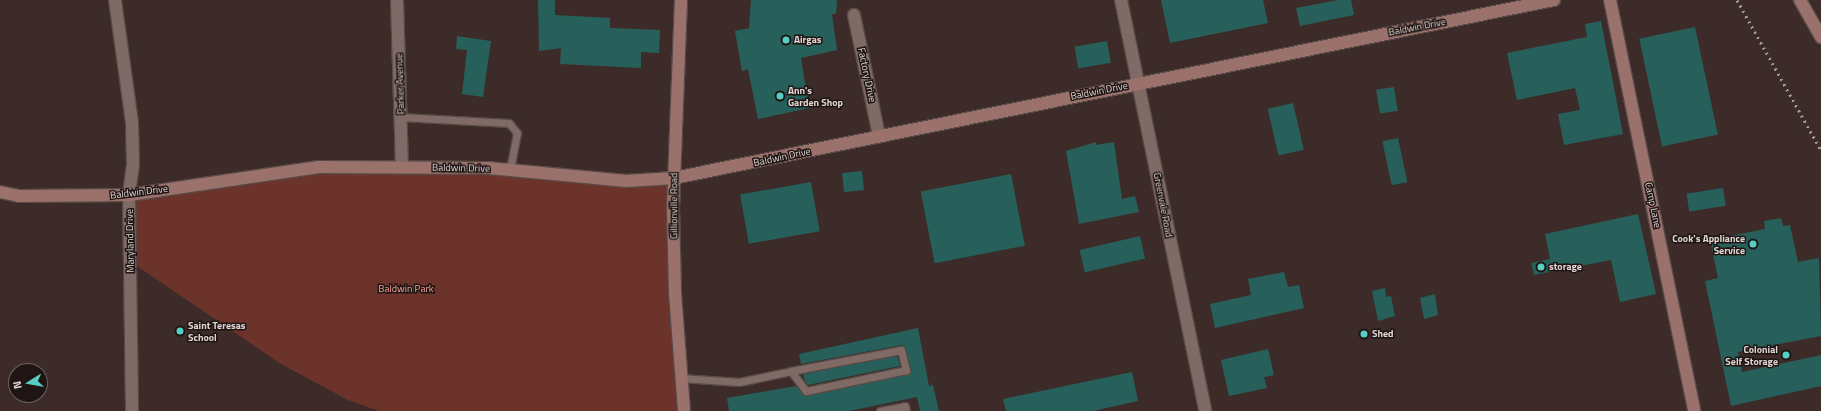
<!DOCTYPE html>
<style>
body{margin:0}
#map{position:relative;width:1821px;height:411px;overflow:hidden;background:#3c2b28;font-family:"Titillium Web",sans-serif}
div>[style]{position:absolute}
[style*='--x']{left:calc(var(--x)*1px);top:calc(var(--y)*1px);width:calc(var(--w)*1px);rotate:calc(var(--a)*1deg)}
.green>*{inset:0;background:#6c332b}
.building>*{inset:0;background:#27605b;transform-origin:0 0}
.roads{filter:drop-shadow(1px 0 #584a47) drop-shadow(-1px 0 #584a47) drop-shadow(0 1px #584a47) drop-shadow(0 -1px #584a47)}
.lane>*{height:7px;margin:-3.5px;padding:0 3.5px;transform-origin:3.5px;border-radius:3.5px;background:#7f6a66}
.street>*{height:12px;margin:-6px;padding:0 6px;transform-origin:6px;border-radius:6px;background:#7f6a66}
.secondary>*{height:12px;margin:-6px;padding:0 6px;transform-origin:6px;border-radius:6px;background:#9a726b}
.rail>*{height:3px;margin-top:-1.5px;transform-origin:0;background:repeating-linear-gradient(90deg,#a69895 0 2px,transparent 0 6px)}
.dots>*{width:11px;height:11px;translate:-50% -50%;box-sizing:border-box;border:2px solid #1e1514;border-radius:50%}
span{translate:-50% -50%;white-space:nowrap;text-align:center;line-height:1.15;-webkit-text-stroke:3px #1e1514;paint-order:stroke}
.street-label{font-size:10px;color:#e2d6d3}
.poi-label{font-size:10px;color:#e2d6d3;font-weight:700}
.left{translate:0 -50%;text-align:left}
.right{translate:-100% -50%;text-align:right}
.park-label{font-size:10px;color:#faa597}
.north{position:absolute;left:8px;top:363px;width:40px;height:40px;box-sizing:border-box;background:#1e1514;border:1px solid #6c6260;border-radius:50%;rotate:259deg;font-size:11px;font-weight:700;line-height:16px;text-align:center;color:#e2d6d3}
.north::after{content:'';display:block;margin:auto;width:14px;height:18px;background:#56cec3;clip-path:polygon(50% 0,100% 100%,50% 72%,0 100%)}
</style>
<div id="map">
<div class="green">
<i style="clip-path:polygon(319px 168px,672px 179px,683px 411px,379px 411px,348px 400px,281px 364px,131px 262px,129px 195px)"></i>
</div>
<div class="building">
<i style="clip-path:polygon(538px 0,555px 0,555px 15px,610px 18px,610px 28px,660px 30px,659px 53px,641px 52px,641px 68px,560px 64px,561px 48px,539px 51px)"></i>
<i style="clip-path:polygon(751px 0,837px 0,836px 14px,832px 14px,837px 50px,801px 58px,809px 108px,758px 119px,748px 69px,742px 71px,735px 31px,749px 28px)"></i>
<i style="clip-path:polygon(1161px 0,1263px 0,1268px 23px,1170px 43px)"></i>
<i style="clip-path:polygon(1338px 0,1351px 0,1354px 15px,1300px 26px,1296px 8px)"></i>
<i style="clip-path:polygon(1601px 21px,1623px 134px,1564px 145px,1558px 114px,1580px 110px,1575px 88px,1517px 100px,1507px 53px,1587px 37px,1585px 24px)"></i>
<i style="left:1695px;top:27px;width:110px;height:57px;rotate:78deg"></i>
<i style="clip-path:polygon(457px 36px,491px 41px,483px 97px,462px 94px,467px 50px,456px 49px)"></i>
<i style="left:1107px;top:41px;width:22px;height:33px;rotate:80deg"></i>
<i style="left:1394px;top:87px;width:24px;height:18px;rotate:81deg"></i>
<i style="left:1293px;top:103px;width:48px;height:26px;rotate:77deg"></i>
<i style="left:1398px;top:138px;width:45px;height:16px;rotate:78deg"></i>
<i style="clip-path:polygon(1096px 142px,1096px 145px,1114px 142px,1122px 199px,1135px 196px,1139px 212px,1079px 224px,1066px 151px)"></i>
<i style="left:862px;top:171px;width:19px;height:20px;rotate:84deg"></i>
<i style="left:1011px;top:174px;width:73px;height:92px;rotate:79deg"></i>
<i style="left:811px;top:182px;width:50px;height:72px;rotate:80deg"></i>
<i style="left:1723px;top:188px;width:18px;height:37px;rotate:81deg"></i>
<i style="clip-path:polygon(1638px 214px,1656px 294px,1620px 302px,1611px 260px,1534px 275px,1531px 263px,1550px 259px,1545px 234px)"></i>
<i style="clip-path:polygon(1781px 218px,1783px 226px,1790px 225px,1798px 262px,1819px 258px,1821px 336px,1738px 352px,1742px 372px,1821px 355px,1821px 386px,1731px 406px,1705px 281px,1718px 278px,1710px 240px,1765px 229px,1764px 221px)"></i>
<i style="left:1140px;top:236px;width:23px;height:62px;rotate:77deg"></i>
<i style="clip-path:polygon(1284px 272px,1288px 287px,1299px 285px,1304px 308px,1215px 328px,1210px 304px,1251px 295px,1248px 279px)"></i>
<i style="clip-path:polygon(1385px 288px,1386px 297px,1391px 296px,1395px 316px,1378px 321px,1372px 291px)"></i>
<i style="clip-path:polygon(1435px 294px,1438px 315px,1424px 319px,1420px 298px)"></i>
<i style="clip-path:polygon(918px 328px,929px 386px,933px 385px,939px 411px,920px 411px,917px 397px,849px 411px,729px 411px,727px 398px,796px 386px,807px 396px,907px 375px,911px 369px,902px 345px,801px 364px,799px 354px)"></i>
<i style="clip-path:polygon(1268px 349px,1274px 375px,1264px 377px,1267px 388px,1229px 396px,1221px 360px)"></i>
<i style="clip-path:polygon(897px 356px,900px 366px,808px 385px,805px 381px,803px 374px)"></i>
<i style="clip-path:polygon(1132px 372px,1138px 401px,1093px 411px,1006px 411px,1003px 399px)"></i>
</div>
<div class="roads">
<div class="lane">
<i style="--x:401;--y:117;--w:108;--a:3.2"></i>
<i style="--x:509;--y:123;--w:13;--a:51"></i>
<i style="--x:517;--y:133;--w:37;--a:101"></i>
<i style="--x:681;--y:378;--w:58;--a:3.9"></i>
<i style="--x:739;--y:382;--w:53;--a:-11.9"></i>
<i style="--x:791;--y:371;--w:112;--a:-10.8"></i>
<i style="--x:901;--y:350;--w:21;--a:76"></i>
<i style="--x:906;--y:370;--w:102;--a:168.1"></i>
<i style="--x:806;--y:391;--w:25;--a:-127"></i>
<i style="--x:880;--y:411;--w:25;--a:-11"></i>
<i style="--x:905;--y:406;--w:5;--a:79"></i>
</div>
<div class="street">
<i style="--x:115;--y:0;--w:124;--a:82.1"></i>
<i style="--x:132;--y:123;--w:42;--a:88.6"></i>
<i style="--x:133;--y:165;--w:30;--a:98"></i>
<i style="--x:129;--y:195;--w:216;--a:89.2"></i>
<i style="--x:397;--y:0;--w:167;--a:88.3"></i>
<i style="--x:1121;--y:0;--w:419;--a:78.4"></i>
<i style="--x:854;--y:15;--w:124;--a:78.3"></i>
</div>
<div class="secondary">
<i style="--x:681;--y:0;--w:209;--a:92.2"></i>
<i style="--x:673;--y:209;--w:84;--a:88.6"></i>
<i style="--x:675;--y:293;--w:118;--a:85.6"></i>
<i style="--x:1610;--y:0;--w:419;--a:78.4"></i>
<i style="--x:1800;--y:0;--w:43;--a:60.4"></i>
<i style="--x:0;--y:192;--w:19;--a:12"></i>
<i style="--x:19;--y:196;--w:110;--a:-0.5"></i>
<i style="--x:129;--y:195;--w:192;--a:-8.4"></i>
<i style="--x:319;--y:167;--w:169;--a:0.3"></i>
<i style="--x:488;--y:168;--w:139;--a:5.4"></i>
<i style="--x:626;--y:181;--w:48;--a:-3.6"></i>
<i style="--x:674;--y:178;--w:898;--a:-11.44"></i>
</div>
</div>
<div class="rail">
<i style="--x:1737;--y:0;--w:172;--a:60.8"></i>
</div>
<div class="dots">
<i style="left:786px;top:40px;background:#56cec3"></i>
<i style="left:780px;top:96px;background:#56cec3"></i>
<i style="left:1753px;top:244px;background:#56cec3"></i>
<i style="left:1541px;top:267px;background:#56cec3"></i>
<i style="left:180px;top:331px;background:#56cec3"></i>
<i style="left:1364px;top:334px;background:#56cec3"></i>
<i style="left:1786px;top:355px;background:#56cec3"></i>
</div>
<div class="street-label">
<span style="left:1417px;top:27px;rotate:-11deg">Baldwin Drive</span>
<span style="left:867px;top:75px;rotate:78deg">Factory Drive</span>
<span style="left:400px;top:84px;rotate:-92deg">Parker Avenue</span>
<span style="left:1099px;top:91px;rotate:-11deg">Baldwin Drive</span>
<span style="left:782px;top:157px;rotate:-12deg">Baldwin Drive</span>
<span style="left:461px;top:168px;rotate:1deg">Baldwin Drive</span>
<span style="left:139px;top:192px;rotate:-7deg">Baldwin Drive</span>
<span style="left:1163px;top:205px;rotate:79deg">Greenvale Road</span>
<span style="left:1653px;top:205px;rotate:78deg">Camp Lane</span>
<span style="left:674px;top:206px;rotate:-90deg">Gillionville Road</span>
<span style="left:130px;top:241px;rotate:-91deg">Maryland Drive</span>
</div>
<div class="poi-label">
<span class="left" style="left:794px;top:40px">Airgas</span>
<span class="left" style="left:788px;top:96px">Ann's<br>Garden Shop</span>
<span class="right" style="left:1745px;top:244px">Cook's Appliance<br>Service</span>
<span class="left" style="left:1549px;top:267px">storage</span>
<span class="left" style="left:188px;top:331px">Saint Teresas<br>School</span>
<span class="left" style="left:1372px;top:334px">Shed</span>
<span class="right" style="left:1778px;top:355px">Colonial<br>Self Storage</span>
</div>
<div class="park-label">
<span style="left:406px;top:289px">Baldwin Park</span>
</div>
<div class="north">N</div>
</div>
